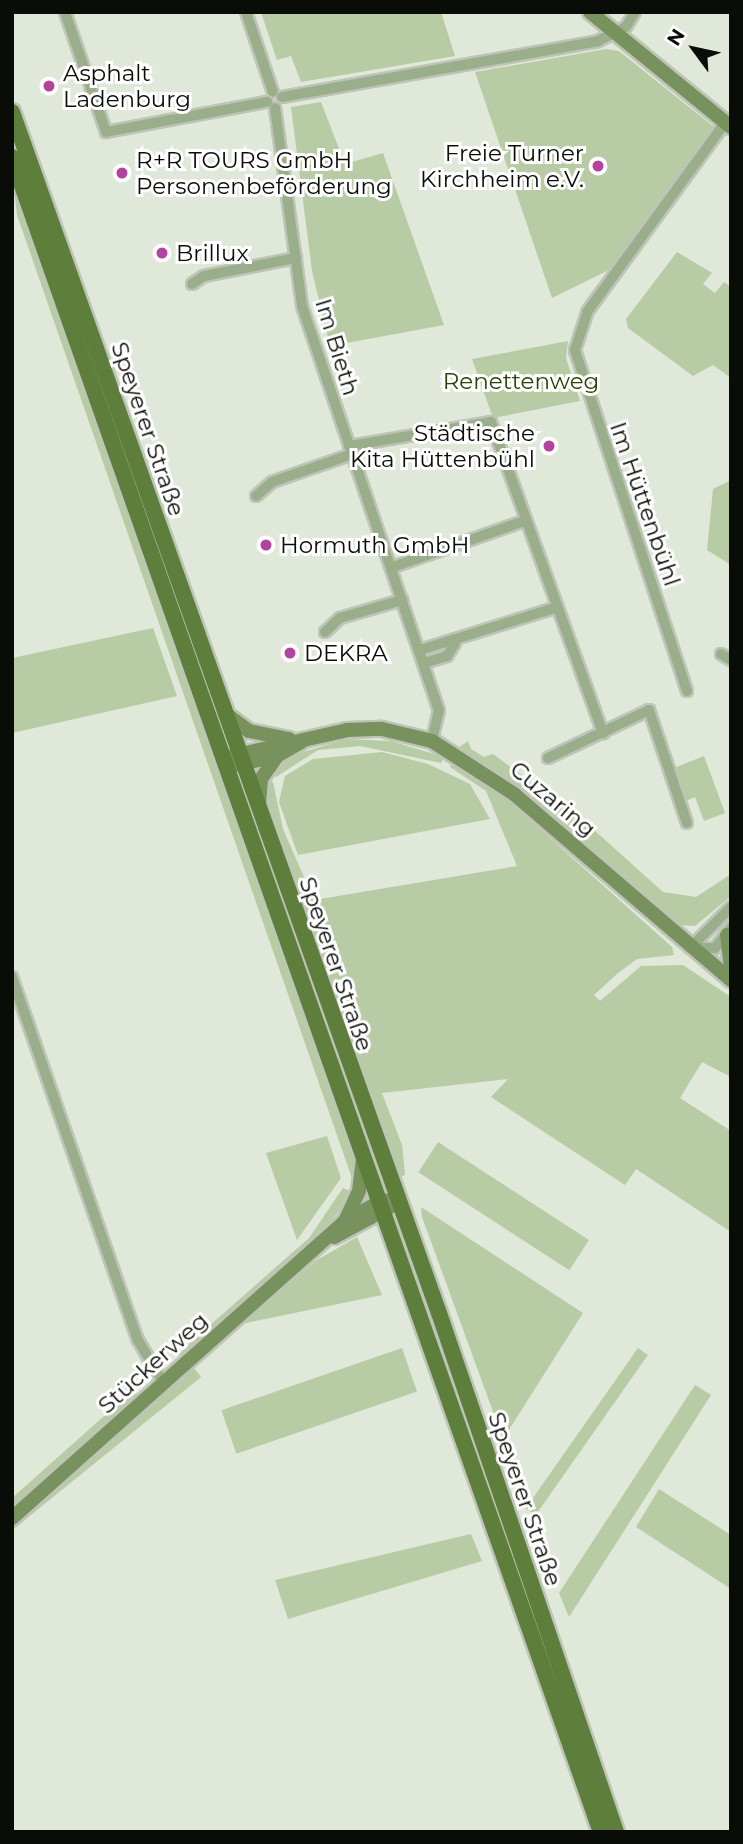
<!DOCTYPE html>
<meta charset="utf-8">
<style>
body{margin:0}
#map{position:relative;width:743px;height:1844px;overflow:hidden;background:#e0e8d9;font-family:Montserrat,sans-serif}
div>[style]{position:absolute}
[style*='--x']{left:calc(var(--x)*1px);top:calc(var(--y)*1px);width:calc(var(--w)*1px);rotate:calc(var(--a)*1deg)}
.green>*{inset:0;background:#b7cba4;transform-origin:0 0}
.roads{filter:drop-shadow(2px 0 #bec5b8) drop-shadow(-2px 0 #bec5b8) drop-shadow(0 2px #bec5b8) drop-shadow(0 -2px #bec5b8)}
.street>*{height:10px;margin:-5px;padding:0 5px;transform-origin:5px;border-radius:5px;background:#9bae8b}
.secondary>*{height:14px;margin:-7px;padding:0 7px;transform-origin:7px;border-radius:7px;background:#78925e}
.primary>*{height:16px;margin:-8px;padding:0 8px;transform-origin:8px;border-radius:8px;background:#5e7e3c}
.dots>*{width:19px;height:19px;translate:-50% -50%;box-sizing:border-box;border:4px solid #fff;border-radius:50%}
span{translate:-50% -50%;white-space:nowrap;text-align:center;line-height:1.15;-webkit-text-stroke:6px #fff;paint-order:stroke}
.poi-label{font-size:23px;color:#0a0c08}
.left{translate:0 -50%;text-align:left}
.right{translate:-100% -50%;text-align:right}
.street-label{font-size:23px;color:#0a0c08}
.park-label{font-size:23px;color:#2a4307}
.frame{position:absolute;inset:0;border:14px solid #0a0c08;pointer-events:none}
.north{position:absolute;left:659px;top:14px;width:70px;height:70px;-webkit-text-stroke:5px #fff;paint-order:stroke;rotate:303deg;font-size:19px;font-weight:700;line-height:28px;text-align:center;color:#0a0c08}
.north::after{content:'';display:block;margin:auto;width:24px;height:32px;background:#0a0c08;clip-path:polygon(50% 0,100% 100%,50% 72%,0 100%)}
</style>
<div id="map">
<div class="green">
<i style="clip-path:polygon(261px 12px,441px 12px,455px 56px,301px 82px,291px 56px,277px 60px)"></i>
<i style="clip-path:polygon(606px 49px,619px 51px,714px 127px,712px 133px,611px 269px,552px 298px,475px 72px)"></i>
<i style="clip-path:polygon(321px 102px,345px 164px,383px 153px,444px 325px,330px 346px,312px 271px,291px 107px)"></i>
<i style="clip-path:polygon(12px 171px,319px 1046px,356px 1164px,355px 1187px,17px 215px)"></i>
<i style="clip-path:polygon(677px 252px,712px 273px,703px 284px,715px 293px,724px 282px,731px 287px,731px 378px,713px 365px,693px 376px,628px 328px,626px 319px)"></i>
<i style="clip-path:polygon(568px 341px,566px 358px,580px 401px,493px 418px,472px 359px)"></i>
<i style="clip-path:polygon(731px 480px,731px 565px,707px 550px,713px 489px)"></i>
<i style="clip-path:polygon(153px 628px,177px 696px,12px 733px,12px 658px)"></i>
<i style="clip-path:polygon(347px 739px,391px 741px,444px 757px,441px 763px,360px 746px,318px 750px,276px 777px,269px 772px,282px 758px)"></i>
<i style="clip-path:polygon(468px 741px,471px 749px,484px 757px,493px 754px,584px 821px,663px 892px,696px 897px,731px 874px,731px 896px,695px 926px,679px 925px,504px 777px,458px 748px)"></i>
<i style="clip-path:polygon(382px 752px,428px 764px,470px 784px,490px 819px,298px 855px,279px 802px,285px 776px,313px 759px)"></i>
<i style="clip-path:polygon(704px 756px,725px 813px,704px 821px,695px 797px,686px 801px,674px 768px)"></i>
<i style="clip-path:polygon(453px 761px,503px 796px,672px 947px,674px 955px,637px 959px,618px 973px,594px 995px,600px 1001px,641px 966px,683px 965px,731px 997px,731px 1077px,702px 1062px,680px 1098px,731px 1131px,731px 1232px,636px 1169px,625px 1185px,491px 1097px,508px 1079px,382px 1093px,402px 1145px,405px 1175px,396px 1178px,265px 804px,265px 778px,273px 782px,283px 829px,314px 900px,517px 866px,486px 791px,450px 767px)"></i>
<i style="clip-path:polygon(327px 1136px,341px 1178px,297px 1240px,266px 1153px)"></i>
<i style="left:438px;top:1142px;width:180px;height:36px;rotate:33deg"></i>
<i style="clip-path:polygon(343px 1188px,350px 1191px,346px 1203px,313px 1242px,188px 1353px,175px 1356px,309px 1238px)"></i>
<i style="clip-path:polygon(421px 1207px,583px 1313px,503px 1439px,422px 1217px)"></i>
<i style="clip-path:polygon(395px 1222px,398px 1226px,611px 1832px,607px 1832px)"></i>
<i style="clip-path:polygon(357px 1237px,382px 1295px,241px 1324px,317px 1260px)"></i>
<i style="left:402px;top:1348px;width:46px;height:191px;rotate:71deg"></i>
<i style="left:638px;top:1348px;width:12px;height:196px;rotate:35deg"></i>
<i style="left:193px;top:1367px;width:13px;height:242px;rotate:51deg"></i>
<i style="clip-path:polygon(139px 1385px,132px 1404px,12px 1510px,12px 1498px)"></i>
<i style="clip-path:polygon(695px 1385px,711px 1395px,569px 1617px,559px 1593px)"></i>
<i style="clip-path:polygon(659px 1489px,731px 1535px,731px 1589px,636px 1527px)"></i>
<i style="clip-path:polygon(471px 1534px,482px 1561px,288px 1619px,275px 1580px)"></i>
</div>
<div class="roads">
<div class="street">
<i style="--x:65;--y:12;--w:127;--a:71.1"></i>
<i style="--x:106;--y:132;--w:164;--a:-10.6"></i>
<i style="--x:246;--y:12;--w:84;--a:71.4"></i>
<i style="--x:282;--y:97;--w:321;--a:-10"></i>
<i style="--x:598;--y:41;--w:31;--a:-27"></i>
<i style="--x:626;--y:27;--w:17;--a:-59"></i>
<i style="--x:275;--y:108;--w:200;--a:82.2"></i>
<i style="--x:302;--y:306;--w:427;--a:71.3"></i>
<i style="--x:439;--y:710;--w:32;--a:103"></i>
<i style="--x:192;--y:284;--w:14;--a:-34"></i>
<i style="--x:204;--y:276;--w:94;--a:-11.1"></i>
<i style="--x:349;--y:446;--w:144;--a:-9.6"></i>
<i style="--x:491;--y:422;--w:331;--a:70.2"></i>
<i style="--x:256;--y:496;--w:21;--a:-41"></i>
<i style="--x:272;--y:482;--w:85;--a:-19.3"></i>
<i style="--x:393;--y:567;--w:139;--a:-19.3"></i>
<i style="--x:325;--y:632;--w:21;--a:-43"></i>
<i style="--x:340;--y:618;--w:65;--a:-16.2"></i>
<i style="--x:420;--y:650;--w:141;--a:-17.3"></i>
<i style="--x:721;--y:654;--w:12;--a:31"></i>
<i style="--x:424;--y:663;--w:24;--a:-17"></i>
<i style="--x:447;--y:656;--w:15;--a:-58"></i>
<i style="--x:687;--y:691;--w:359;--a:-108.2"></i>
<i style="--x:575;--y:350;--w:40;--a:-72"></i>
<i style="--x:587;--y:312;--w:234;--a:-53.9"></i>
<i style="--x:548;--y:758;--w:112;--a:-25.4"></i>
<i style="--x:649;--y:710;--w:119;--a:71.4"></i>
<i style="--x:690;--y:948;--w:58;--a:-45"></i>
<i style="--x:694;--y:948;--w:21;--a:0"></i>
<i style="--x:715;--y:948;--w:26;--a:-51"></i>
<i style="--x:12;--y:977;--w:384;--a:70.9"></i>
<i style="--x:138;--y:1340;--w:51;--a:59.4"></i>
</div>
<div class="secondary">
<i style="--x:590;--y:12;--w:182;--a:39.2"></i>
<i style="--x:225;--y:713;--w:30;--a:37"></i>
<i style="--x:249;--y:731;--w:41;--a:11.3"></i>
<i style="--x:232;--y:756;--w:118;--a:-12.7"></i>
<i style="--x:347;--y:730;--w:35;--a:-2"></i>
<i style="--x:382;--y:729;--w:51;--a:13.5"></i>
<i style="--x:432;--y:741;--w:98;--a:32.9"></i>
<i style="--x:514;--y:794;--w:286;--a:40.6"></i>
<i style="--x:236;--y:765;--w:42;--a:-12.4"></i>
<i style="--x:277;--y:756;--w:28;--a:-30"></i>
<i style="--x:259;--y:803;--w:24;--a:-85"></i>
<i style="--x:261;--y:779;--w:28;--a:-55"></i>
<i style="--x:727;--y:935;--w:31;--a:83"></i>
<i style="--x:345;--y:1221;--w:33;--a:-65"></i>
<i style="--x:359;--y:1191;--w:34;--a:-83"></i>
<i style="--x:334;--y:1237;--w:64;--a:-28.2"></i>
<i style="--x:12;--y:1518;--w:445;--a:-41.7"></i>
<i style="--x:344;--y:1222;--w:40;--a:-29.7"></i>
<i style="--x:379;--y:1202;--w:20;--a:-9"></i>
</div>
<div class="primary">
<i style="--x:12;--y:112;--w:1275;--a:70.43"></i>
<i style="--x:439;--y:1313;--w:548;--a:71.17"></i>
<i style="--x:12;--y:157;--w:1776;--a:70.63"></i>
</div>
</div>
<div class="dots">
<i style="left:49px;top:86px;background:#b4439e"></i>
<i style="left:598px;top:166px;background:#b4439e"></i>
<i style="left:122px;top:173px;background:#b4439e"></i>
<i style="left:162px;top:253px;background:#b4439e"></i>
<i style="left:549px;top:446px;background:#b4439e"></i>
<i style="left:266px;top:545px;background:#b4439e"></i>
<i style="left:290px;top:653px;background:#b4439e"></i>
</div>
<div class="poi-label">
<span class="left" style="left:63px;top:86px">Asphalt<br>Ladenburg</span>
<span class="right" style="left:584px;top:166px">Freie Turner<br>Kirchheim e.V.</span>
<span class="left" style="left:136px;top:173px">R+R TOURS GmbH<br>Personenbeförderung</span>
<span class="left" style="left:176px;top:253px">Brillux</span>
<span class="right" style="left:535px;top:446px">Städtische<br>Kita Hüttenbühl</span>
<span class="left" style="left:280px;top:545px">Hormuth GmbH</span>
<span class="left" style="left:304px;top:653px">DEKRA</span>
</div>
<div class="street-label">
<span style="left:337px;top:347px;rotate:73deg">Im Bieth</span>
<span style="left:148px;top:429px;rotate:71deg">Speyerer Straße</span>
<span style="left:645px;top:504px;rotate:71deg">Im Hüttenbühl</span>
<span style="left:553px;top:799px;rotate:40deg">Cuzaring</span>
<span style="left:336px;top:964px;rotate:71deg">Speyerer Straße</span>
<span style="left:153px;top:1363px;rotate:-42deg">Stückerweg</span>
<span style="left:525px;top:1499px;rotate:71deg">Speyerer Straße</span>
</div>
<div class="park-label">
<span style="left:521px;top:381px">Renettenweg</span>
</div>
<div class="frame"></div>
<div class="north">N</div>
</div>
